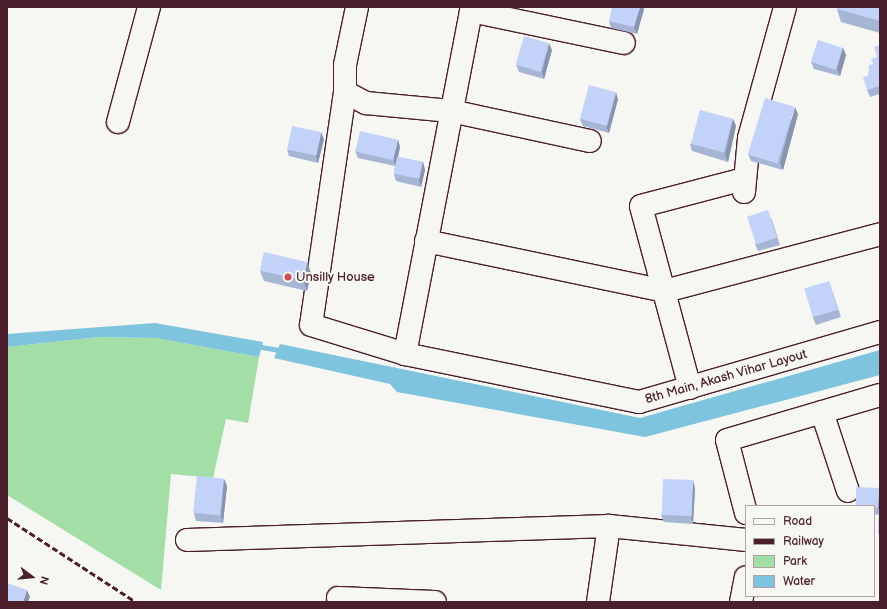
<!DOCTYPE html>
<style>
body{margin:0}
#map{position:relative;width:887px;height:609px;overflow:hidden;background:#f6f6f2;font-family:"Balsamiq Sans",sans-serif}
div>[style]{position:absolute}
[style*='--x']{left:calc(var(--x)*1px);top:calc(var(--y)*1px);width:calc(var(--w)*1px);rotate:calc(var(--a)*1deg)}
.green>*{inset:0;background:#a2dea5}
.water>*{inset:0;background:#7ec4df}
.stream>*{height:5px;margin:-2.5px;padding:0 2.5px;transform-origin:2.5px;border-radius:2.5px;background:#7ec4df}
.roads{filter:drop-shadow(1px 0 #4a1f2b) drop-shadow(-1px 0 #4a1f2b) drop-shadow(0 1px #4a1f2b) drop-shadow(0 -1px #4a1f2b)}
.minor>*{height:22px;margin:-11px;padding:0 11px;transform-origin:11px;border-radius:11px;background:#f6f6f2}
.rail>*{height:3px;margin-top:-1.5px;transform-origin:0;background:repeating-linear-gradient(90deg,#4a1f2b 0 6px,transparent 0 9px)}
.wall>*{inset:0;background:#a7b5d5}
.shaded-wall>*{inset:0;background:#8893ae}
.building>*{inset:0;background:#c2d2f8;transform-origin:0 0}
.dots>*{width:11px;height:11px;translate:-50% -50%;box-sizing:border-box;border:2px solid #f6f6f2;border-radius:50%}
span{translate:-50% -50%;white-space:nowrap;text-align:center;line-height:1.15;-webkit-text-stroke:4px #f6f6f2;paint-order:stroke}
.poi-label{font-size:13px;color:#4a1f2b}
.left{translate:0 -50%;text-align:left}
.street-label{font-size:13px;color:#4a1f2b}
.frame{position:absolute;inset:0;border:8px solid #4a1f2b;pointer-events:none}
.legend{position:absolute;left:745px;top:505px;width:130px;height:92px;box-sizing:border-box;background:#f6f6f2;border:1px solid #b1a0a2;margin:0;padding:5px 7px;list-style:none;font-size:12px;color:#4a1f2b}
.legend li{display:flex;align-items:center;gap:8px;height:20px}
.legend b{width:20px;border:1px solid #b1a0a2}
.north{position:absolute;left:12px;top:557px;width:40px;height:40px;-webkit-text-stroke:3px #f6f6f2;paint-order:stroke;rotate:106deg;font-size:11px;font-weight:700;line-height:16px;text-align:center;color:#4a1f2b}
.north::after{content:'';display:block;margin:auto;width:14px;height:18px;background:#4a1f2b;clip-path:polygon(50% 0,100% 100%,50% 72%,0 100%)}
</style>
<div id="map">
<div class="green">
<i style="clip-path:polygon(99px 337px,156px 338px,259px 357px,248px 423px,226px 419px,213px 478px,171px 474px,161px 590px,7px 495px,7px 347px)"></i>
</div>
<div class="water">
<i style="clip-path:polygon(155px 323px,263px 342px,259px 357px,156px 338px,99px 337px,7px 347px,7px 334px)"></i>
<i style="clip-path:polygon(280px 344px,640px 418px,880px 350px,880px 375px,645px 437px,397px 392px,390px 384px,274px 358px)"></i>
</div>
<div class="stream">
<i style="--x:256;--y:346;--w:28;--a:10"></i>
</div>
<div class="roads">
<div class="minor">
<i style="--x:357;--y:7;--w:59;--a:101.7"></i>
<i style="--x:345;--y:65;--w:27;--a:90"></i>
<i style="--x:345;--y:92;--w:235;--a:98.3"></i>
<i style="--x:311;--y:325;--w:98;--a:17.1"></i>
<i style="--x:405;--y:354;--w:239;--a:11.6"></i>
<i style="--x:639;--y:402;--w:251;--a:-16.2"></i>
<i style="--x:471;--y:11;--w:156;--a:11.8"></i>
<i style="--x:345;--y:92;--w:24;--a:28"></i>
<i style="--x:366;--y:103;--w:85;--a:5.4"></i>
<i style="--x:451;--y:111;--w:142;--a:12.2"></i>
<i style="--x:118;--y:122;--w:119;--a:-74.9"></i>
<i style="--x:744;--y:192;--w:54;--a:-84.7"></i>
<i style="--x:749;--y:138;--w:136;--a:-74.6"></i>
<i style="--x:426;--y:241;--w:244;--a:11.8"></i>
<i style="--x:665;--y:291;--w:222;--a:-14.8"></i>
<i style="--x:405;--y:354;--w:353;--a:-79.1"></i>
<i style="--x:690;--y:388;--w:188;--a:-105.1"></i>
<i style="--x:641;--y:206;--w:106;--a:-14.7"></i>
<i style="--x:822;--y:412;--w:83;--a:71.8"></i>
<i style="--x:746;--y:513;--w:75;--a:-104.6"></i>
<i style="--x:727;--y:440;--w:159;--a:-16.4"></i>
<i style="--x:187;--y:540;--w:422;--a:-1.9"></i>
<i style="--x:609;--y:526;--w:138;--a:5.8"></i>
<i style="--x:338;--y:598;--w:97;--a:2.4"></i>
<i style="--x:598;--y:602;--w:77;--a:-81.8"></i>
<i style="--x:741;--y:602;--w:25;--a:-79"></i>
</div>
</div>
<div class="rail">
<i style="--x:7;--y:518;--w:154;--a:33.1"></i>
</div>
<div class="wall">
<i style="clip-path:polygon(880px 7px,880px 33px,841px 22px,837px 9px)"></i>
<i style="clip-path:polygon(644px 9px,637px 34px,611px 28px,609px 21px)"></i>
<i style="clip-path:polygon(880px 45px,880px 94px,870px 97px,867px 90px,868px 76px,877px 57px)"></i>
<i style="clip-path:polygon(843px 48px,846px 55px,840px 76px,814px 69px,811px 62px)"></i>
<i style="clip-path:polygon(552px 50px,544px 79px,519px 72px,516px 65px)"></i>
<i style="clip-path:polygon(618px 99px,609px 133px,583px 126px,580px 119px)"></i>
<i style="clip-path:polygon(798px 114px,783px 170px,751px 161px,748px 154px)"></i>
<i style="clip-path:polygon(733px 119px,736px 126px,728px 162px,692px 151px,690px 144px)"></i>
<i style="clip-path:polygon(324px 139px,318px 163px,289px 156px,287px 149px)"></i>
<i style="clip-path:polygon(398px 140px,400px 147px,398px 157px,423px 162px,425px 170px,421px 187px,396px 181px,394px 174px,395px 166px,358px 158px,355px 151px)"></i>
<i style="clip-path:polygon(771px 217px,780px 245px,758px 251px,755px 244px)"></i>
<i style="clip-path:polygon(260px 271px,311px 273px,307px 291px,264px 281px)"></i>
<i style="clip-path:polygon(829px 281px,841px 317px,816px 325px,813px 318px)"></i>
<i style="clip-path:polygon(224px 479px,227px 486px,223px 523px,196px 521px,194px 513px)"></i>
<i style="clip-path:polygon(695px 488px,693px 524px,664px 522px,661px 515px)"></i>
<i style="clip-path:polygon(880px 490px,880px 537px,878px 532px,879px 515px,874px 514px,874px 506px)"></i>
</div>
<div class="shaded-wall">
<i style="clip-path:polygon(640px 7px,643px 7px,644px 9px,637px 34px,634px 27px)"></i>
<i style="clip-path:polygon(549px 43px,552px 50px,544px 79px,542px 72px)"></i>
<i style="clip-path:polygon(843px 48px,846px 55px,840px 76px,837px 69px)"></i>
<i style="clip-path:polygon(616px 92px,618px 99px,609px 133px,606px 126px)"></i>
<i style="clip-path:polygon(795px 107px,798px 114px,783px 170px,780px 163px)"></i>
<i style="clip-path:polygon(733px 119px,736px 126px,728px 162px,725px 155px)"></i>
<i style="clip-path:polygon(321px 132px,324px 139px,318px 163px,316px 156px)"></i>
<i style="clip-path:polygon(398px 140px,400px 147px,396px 166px,393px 159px)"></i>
<i style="clip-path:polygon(423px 162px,425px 170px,421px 187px,419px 180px)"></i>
<i style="clip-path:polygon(307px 262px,311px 273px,307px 291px,303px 280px)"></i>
<i style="clip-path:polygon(224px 479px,227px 486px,223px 523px,221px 516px)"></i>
<i style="clip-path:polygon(693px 480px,695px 488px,693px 524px,691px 517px)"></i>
<i style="clip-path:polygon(879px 488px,880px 490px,880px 512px,878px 508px)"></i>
<i style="clip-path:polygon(27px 590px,30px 597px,28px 602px,23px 602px)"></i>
</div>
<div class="building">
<i style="clip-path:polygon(612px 7px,640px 7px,634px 27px,609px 21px)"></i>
<i style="clip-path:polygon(837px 7px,880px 7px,880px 21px,837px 9px)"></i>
<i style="left:524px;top:36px;width:26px;height:30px;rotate:16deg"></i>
<i style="left:818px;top:40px;width:26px;height:23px;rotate:18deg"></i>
<i style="clip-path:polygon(880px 45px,880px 86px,867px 90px,863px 77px,868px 76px,869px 65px,873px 64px,871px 59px,877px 57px,874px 47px)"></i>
<i style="left:589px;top:85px;width:28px;height:35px;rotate:15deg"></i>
<i style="left:765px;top:98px;width:31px;height:59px;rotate:17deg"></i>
<i style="left:700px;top:110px;width:34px;height:35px;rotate:15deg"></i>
<i style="left:292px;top:126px;width:30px;height:24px;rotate:12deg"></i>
<i style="left:360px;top:131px;width:39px;height:21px;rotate:13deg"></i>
<i style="left:397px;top:157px;width:26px;height:17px;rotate:11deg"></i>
<i style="left:768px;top:210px;width:29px;height:22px;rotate:72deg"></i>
<i style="left:264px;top:252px;width:44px;height:19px;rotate:13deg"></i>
<i style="left:829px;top:281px;width:30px;height:26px;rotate:73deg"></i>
<i style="left:197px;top:476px;width:27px;height:37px;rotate:6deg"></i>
<i style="left:663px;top:479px;width:30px;height:36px;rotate:2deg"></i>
<i style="clip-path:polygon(856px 487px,879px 488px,878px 508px,874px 507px,874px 506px,856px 506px)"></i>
<i style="clip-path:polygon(879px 512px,880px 512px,880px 532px,878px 532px)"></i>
<i style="clip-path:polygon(7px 583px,27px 590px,23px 602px,7px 602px)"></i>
</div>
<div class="dots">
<i style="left:288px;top:277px;background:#d1495b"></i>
</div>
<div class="poi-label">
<span class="left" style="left:296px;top:277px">Unsilly House</span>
</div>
<div class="street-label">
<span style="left:726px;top:377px;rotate:-16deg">8th Main, Akash Vihar Layout</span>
</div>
<div class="frame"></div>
<ul class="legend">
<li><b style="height:5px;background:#f6f6f2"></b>Road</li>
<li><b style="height:5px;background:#4a1f2b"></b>Railway</li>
<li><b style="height:11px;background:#a2dea5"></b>Park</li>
<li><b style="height:11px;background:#7ec4df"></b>Water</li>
</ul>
<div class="north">N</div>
</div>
